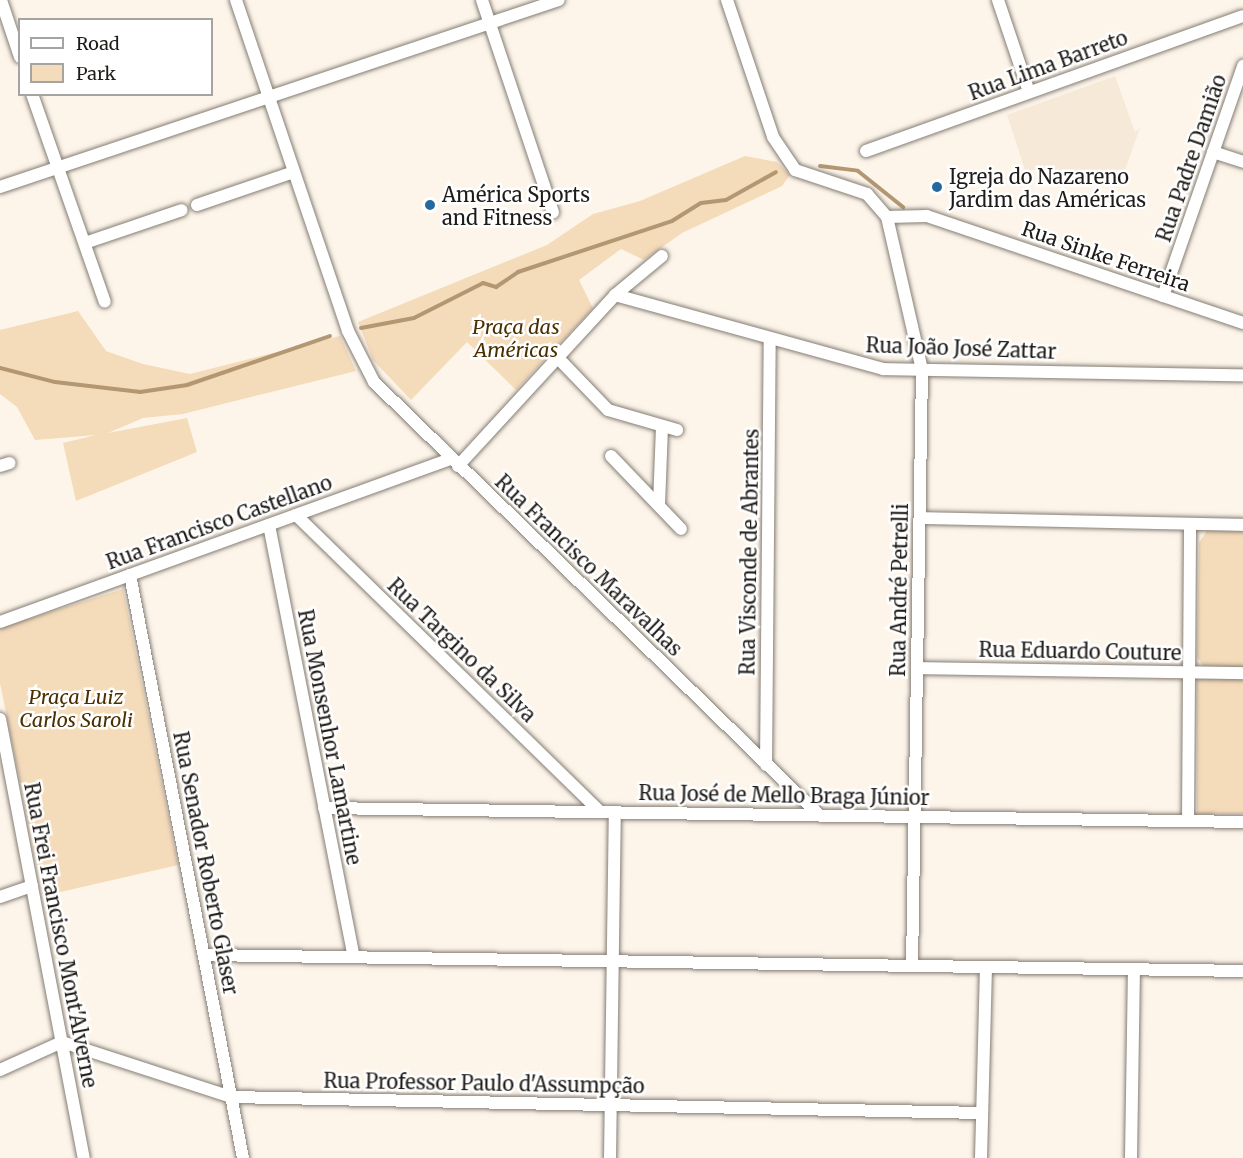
<!DOCTYPE html>
<html>
<head>
<meta charset="utf-8">
<style>
	body { margin:0 }
	#map { position:relative; width:1243px; height:1158px; overflow:hidden; background:#fdf5ea; font-family:Merriweather,serif }
	div>[style] { position:absolute }
	.built>* { inset:0; background:#f6e9d8 }
	.green>* { inset:0; background:#f4dbba }
	.stream>* { height:4px; margin:-2px; padding:0 2px; transform-origin:2px; border-radius:2px; background:#b29772 }
	.roads { filter:drop-shadow(0 0 2px #847d74) drop-shadow(0 0 2px #847d74) }
	.minor>* { height:12px; margin:-6px; padding:0 6px; transform-origin:6px; border-radius:6px; background:#fff }
	.dots>* { width:16px; height:16px; translate:-50% -50%; box-sizing:border-box; border:3px solid #fff; border-radius:50% }
	span { translate:-50% -50%; white-space:nowrap; text-align:center; line-height:1.15; -webkit-text-stroke:5px #fff; paint-order:stroke }
	.street-label { font-size:20px; color:#1e1b18 }
	.poi-label { font-size:20px; color:#1e1b18 }
	.left { translate:0 -50%; text-align:left }
	.park-label { font-size:20px; color:#4b2f00; font-style:italic }
	.legend { position:absolute; left:18px; top:18px; width:195px; height:78px; box-sizing:border-box; background:#fff; border:2px solid #a5a4a3; margin:0; padding:8px 10px; list-style:none; font-size:18px; color:#1e1b18 }
	.legend li { display:flex; align-items:center; gap:12px; height:30px }
	.legend b { width:30px; border:2px solid #a5a4a3 }
</style>
</head>
<body>
<div id="map">
	<div class="built">
		<div style="clip-path:polygon(1115px 76px,1135px 132px,1140px 128px,1125px 170px,1025px 170px,1007px 115px)"></div>
	</div>
	<div class="green">
		<div style="clip-path:polygon(745px 156px,777px 162px,790px 175px,782px 186px,682px 233px,644px 260px,621px 249px,579px 280px,593px 308px,516px 390px,467px 342px,411px 400px,373px 360px,358px 322px,547px 245px,593px 214px,640px 201px)"></div>
		<div style="clip-path:polygon(78px 311px,106px 351px,143px 364px,190px 374px,340px 336px,356px 371px,183px 414px,143px 418px,108px 433px,187px 418px,197px 452px,76px 501px,63px 443px,96px 435px,35px 440px,17px 407px,0 394px,0 330px)"></div>
		<div style="clip-path:polygon(1208px 529px,1243px 529px,1243px 668px,1204px 667px,1197px 657px,1199px 543px)"></div>
		<div style="clip-path:polygon(123px 589px,178px 865px,43px 896px,0 683px,0 628px)"></div>
		<div style="clip-path:polygon(1197px 679px,1243px 679px,1243px 814px,1197px 814px)"></div>
	</div>
	<div class="stream">
		<div style="left:820px;top:166px;width:38px;rotate:7deg"></div>
		<div style="left:858px;top:171px;width:58px;rotate:38.7deg"></div>
		<div style="left:361px;top:328px;width:54px;rotate:-10.7deg"></div>
		<div style="left:414px;top:318px;width:77px;rotate:-26.9deg"></div>
		<div style="left:483px;top:283px;width:14px;rotate:17deg"></div>
		<div style="left:496px;top:287px;width:27px;rotate:-34deg"></div>
		<div style="left:518px;top:272px;width:162px;rotate:-18.3deg"></div>
		<div style="left:672px;top:221px;width:34px;rotate:-32deg"></div>
		<div style="left:701px;top:203px;width:25px;rotate:-7deg"></div>
		<div style="left:726px;top:200px;width:57px;rotate:-29.2deg"></div>
		<div style="left:0;top:368px;width:57px;rotate:14.3deg"></div>
		<div style="left:55px;top:382px;width:86px;rotate:6.7deg"></div>
		<div style="left:140px;top:392px;width:48px;rotate:-8.5deg"></div>
		<div style="left:187px;top:385px;width:151px;rotate:-18.9deg"></div>
	</div>
	<div class="roads">
		<div class="minor">
			<div style="left:1px;top:0;width:60px;rotate:71.6deg"></div>
			<div style="left:236px;top:0;width:349px;rotate:71.3deg"></div>
			<div style="left:348px;top:331px;width:57px;rotate:63deg"></div>
			<div style="left:374px;top:382px;width:621px;rotate:44.22deg"></div>
			<div style="left:482px;top:0;width:224px;rotate:71.5deg"></div>
			<div style="left:727px;top:0;width:145px;rotate:71.4deg"></div>
			<div style="left:773px;top:137px;width:40px;rotate:56deg"></div>
			<div style="left:795px;top:170px;width:76px;rotate:18.4deg"></div>
			<div style="left:867px;top:194px;width:30px;rotate:49deg"></div>
			<div style="left:887px;top:217px;width:40px;rotate:-1.4deg"></div>
			<div style="left:927px;top:216px;width:334px;rotate:18.7deg"></div>
			<div style="left:998px;top:0;width:97px;rotate:71.4deg"></div>
			<div style="left:32px;top:94px;width:220px;rotate:70.7deg"></div>
			<div style="left:866px;top:151px;width:400px;rotate:-19.7deg"></div>
			<div style="left:1213px;top:152px;width:32px;rotate:18deg"></div>
			<div style="left:0;top:187px;width:589px;rotate:-18.5deg"></div>
			<div style="left:197px;top:205px;width:102px;rotate:-18.8deg"></div>
			<div style="left:887px;top:217px;width:157px;rotate:77.1deg"></div>
			<div style="left:922px;top:370px;width:596px;rotate:90.96deg"></div>
			<div style="left:85px;top:243px;width:102px;rotate:-18.8deg"></div>
			<div style="left:615px;top:295px;width:278px;rotate:15.4deg"></div>
			<div style="left:883px;top:369px;width:360px;rotate:1deg"></div>
			<div style="left:1163px;top:296px;width:244px;rotate:-70.8deg"></div>
			<div style="left:558px;top:358px;width:72px;rotate:46.1deg"></div>
			<div style="left:608px;top:410px;width:72px;rotate:16.2deg"></div>
			<div style="left:611px;top:456px;width:101px;rotate:46.2deg"></div>
			<div style="left:0;top:466px;width:10px;rotate:-17deg"></div>
			<div style="left:458px;top:466px;width:232px;rotate:-47.4deg"></div>
			<div style="left:615px;top:295px;width:61px;rotate:-39.7deg"></div>
			<div style="left:659px;top:505px;width:79px;rotate:-87.8deg"></div>
			<div style="left:296px;top:515px;width:425px;rotate:44.3deg"></div>
			<div style="left:920px;top:518px;width:323px;rotate:1.2deg"></div>
			<div style="left:269px;top:525px;width:440px;rotate:78.9deg"></div>
			<div style="left:130px;top:575px;width:594px;rotate:79.03deg"></div>
			<div style="left:0;top:622px;width:480px;rotate:-19.9deg"></div>
			<div style="left:917px;top:668px;width:326px;rotate:0.9deg"></div>
			<div style="left:0;top:719px;width:447px;rotate:79.2deg"></div>
			<div style="left:766px;top:765px;width:426px;rotate:-89.5deg"></div>
			<div style="left:324px;top:808px;width:919px;rotate:0.87deg"></div>
			<div style="left:1188px;top:821px;width:297px;rotate:-89.6deg"></div>
			<div style="left:0;top:897px;width:34px;rotate:-19deg"></div>
			<div style="left:204px;top:955px;width:1039px;rotate:0.88deg"></div>
			<div style="left:0;top:1070px;width:68px;rotate:-24.3deg"></div>
			<div style="left:62px;top:1042px;width:178px;rotate:18deg"></div>
			<div style="left:231px;top:1097px;width:751px;rotate:1.22deg"></div>
			<div style="left:610px;top:1158px;width:346px;rotate:-89.2deg"></div>
			<div style="left:981px;top:1158px;width:191px;rotate:-88.5deg"></div>
			<div style="left:1131px;top:1158px;width:188px;rotate:-89.1deg"></div>
		</div>
	</div>
	<div class="dots">
		<div style="left:937px;top:187px;background:#26699e"></div>
		<div style="left:430px;top:205px;background:#26699e"></div>
	</div>
	<div class="street-label">
		<span style="left:1048px;top:65px;rotate:-20deg">Rua Lima Barreto</span>
		<span style="left:1191px;top:158px;rotate:-71deg">Rua Padre Damião</span>
		<span style="left:1106px;top:256px;rotate:19deg">Rua Sinke Ferreira</span>
		<span style="left:961px;top:348px;rotate:2deg">Rua João José Zattar</span>
		<span style="left:219px;top:522px;rotate:-20deg">Rua Francisco Castellano</span>
		<span style="left:749px;top:552px;rotate:-89deg">Rua Visconde de Abrantes</span>
		<span style="left:589px;top:565px;rotate:44deg">Rua Francisco Maravalhas</span>
		<span style="left:899px;top:590px;rotate:-89deg">Rua André Petrelli</span>
		<span style="left:462px;top:650px;rotate:44deg">Rua Targino da Silva</span>
		<span style="left:1080px;top:651px;rotate:1deg">Rua Eduardo Couture</span>
		<span style="left:330px;top:737px;rotate:79deg">Rua Monsenhor Lamartine</span>
		<span style="left:784px;top:795px;rotate:1deg">Rua José de Mello Braga Júnior</span>
		<span style="left:206px;top:863px;rotate:79deg">Rua Senador Roberto Glaser</span>
		<span style="left:61px;top:935px;rotate:79deg">Rua Frei Francisco Mont'Alverne</span>
		<span style="left:484px;top:1083px;rotate:1deg">Rua Professor Paulo d'Assumpção</span>
	</div>
	<div class="poi-label">
		<span class="left" style="left:949px;top:188px">Igreja do Nazareno<br>Jardim das Américas</span>
		<span class="left" style="left:442px;top:206px">América Sports<br>and Fitness</span>
	</div>
	<div class="park-label">
		<span style="left:516px;top:338px">Praça das<br>Américas</span>
		<span style="left:76px;top:708px">Praça Luiz<br>Carlos Saroli</span>
	</div>
	<ul class="legend">
	<li><b style="height:8px;background:#fff"></b>Road</li>
	<li><b style="height:16px;background:#f4dbba"></b>Park</li>
	</ul>
</div>
</body>
</html>
